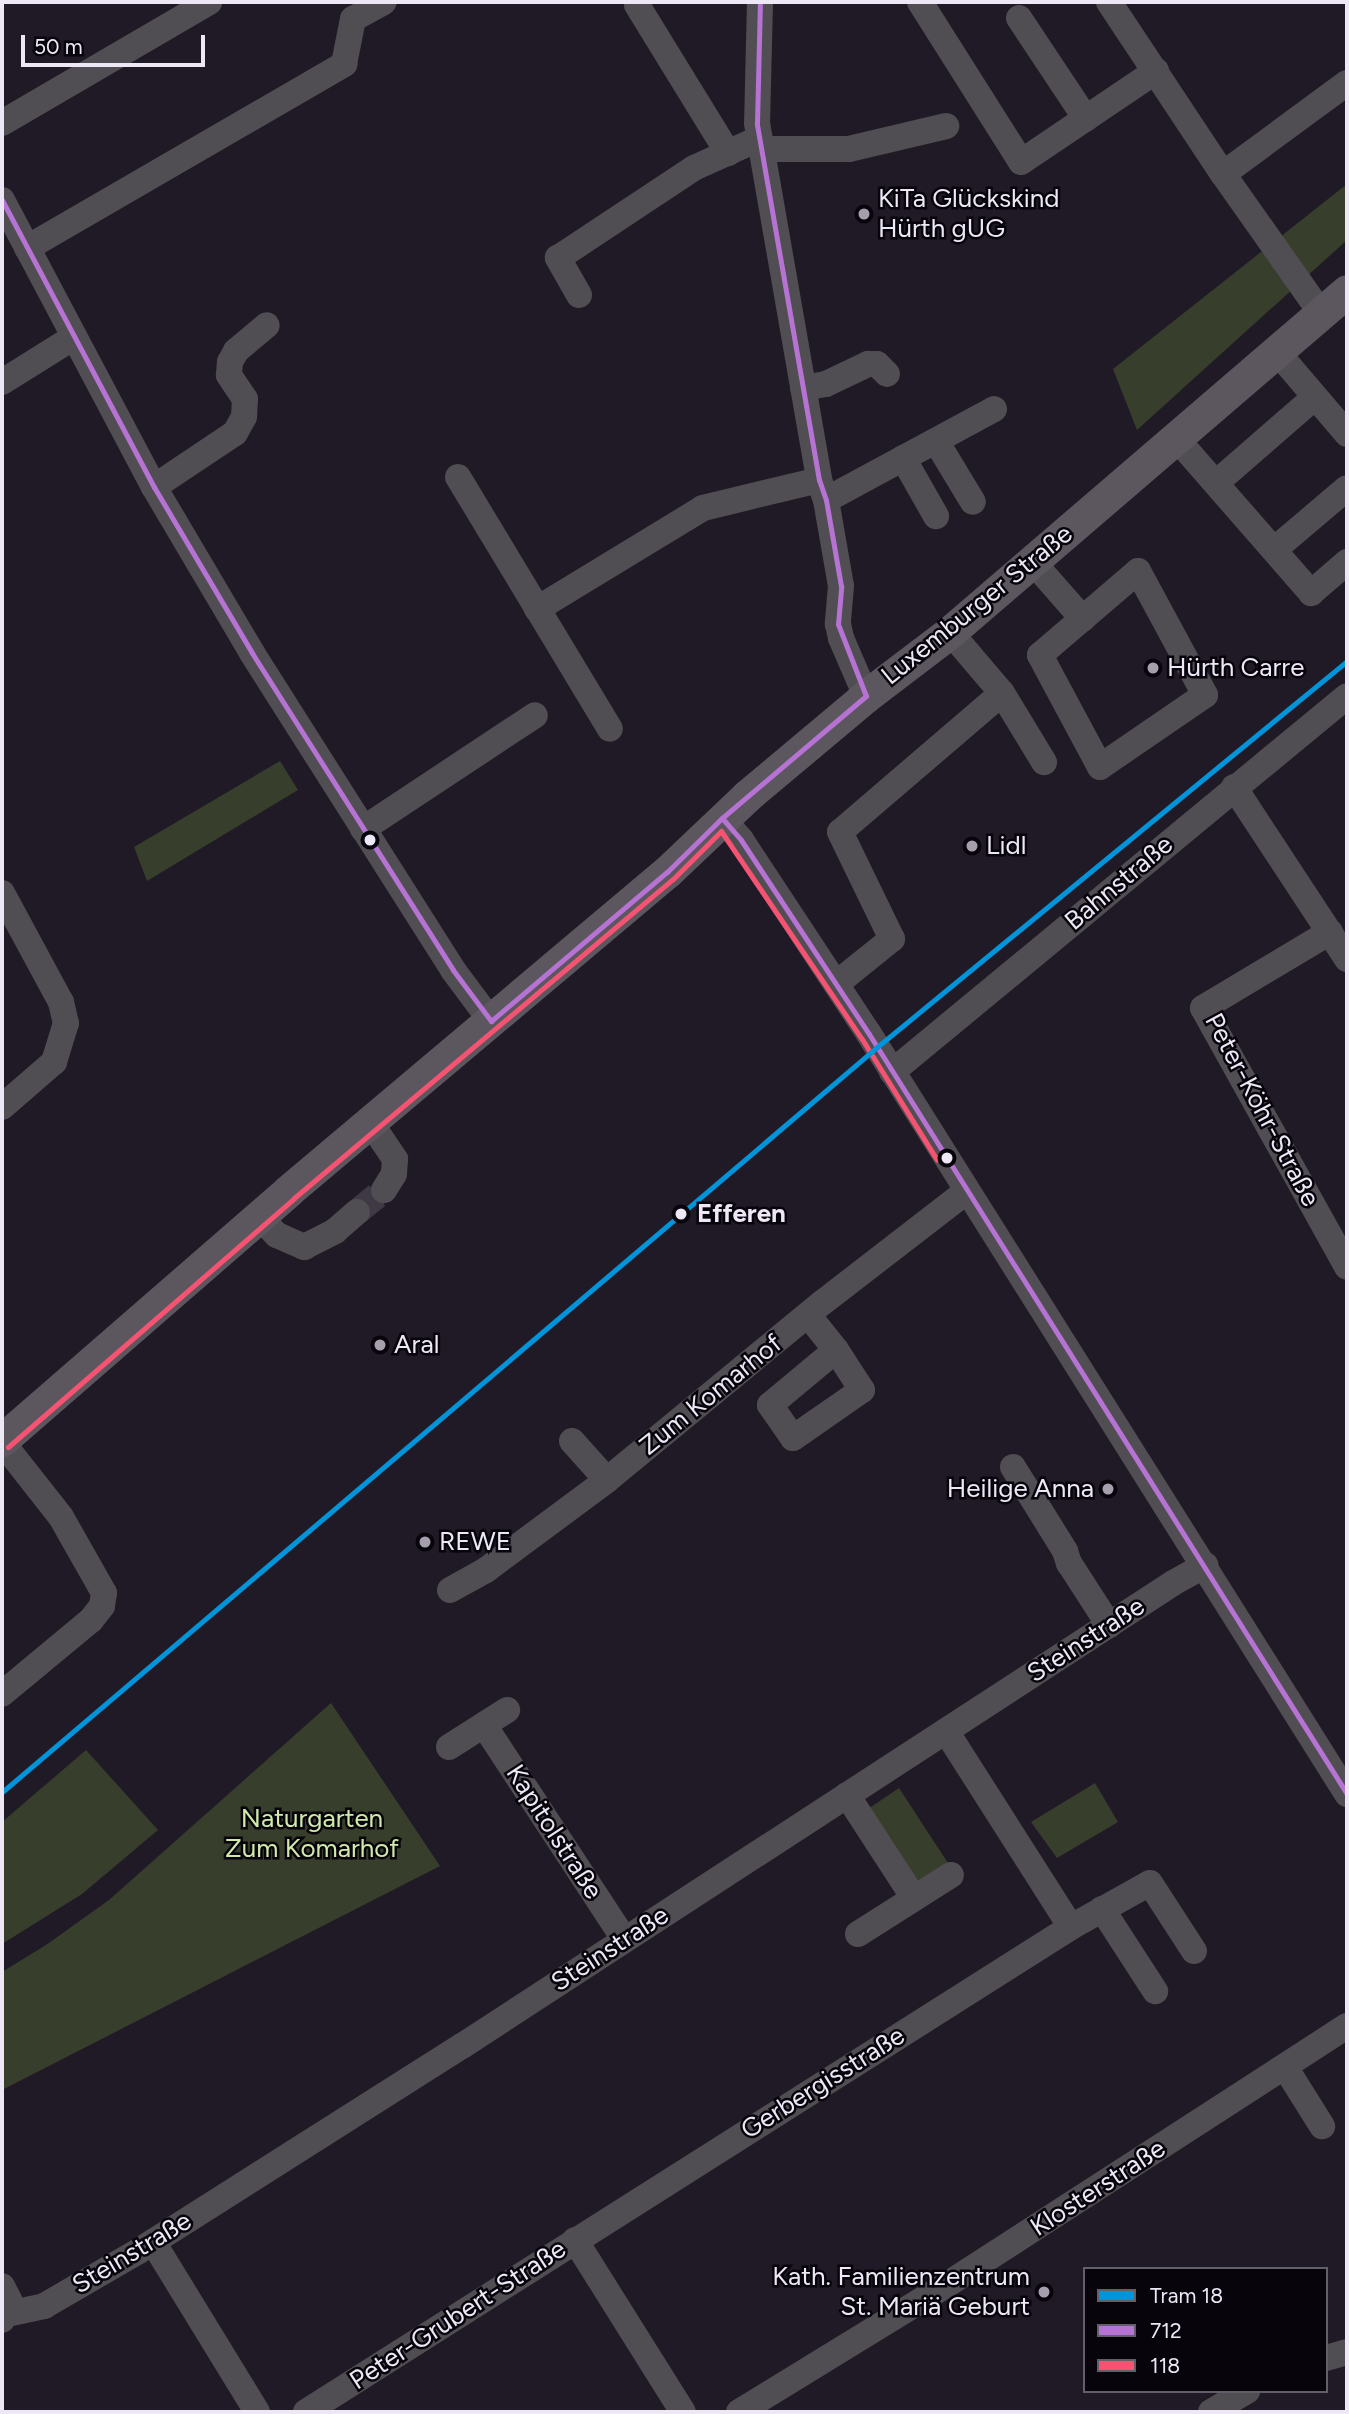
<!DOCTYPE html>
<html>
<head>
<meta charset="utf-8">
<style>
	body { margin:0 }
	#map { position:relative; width:1349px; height:2414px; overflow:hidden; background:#201a26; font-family:Figtree,sans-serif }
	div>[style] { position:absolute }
	.green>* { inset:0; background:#373e2c }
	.minor-tunnel>* { height:26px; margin-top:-13px; transform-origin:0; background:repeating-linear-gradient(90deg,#3f3945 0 26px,transparent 0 39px) }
	.minor>* { height:26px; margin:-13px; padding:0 13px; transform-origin:13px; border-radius:13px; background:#504e52 }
	.major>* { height:33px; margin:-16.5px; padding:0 16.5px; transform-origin:16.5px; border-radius:16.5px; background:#5c575f }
	.bus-1>* { height:5px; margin:-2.5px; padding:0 2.5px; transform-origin:2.5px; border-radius:2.5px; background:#b673d3 }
	.bus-2>* { height:5px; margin:-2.5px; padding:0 2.5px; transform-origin:2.5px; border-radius:2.5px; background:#f65372 }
	.tram-1>* { height:5px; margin:-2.5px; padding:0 2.5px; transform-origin:2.5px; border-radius:2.5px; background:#0095da }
	.dots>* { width:19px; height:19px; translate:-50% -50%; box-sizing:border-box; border:4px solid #07040c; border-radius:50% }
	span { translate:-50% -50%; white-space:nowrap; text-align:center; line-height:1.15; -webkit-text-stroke:5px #07040c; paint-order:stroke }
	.poi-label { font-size:26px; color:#ede7f6 }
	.left { translate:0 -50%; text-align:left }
	.right { translate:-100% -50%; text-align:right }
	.street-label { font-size:26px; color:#ede7f6 }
	.stop-label { font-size:26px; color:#ede7f6; font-weight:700 }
	.park-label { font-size:26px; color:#d1eaaa }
	.frame { position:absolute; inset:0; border:4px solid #ede7f6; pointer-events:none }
	.legend { position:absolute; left:1083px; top:2267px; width:245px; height:126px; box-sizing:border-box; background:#07040c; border:2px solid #635f6a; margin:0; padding:9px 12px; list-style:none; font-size:21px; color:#ede7f6 }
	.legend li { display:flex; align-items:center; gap:14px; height:35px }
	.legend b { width:35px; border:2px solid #635f6a }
	.scale { position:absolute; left:21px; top:35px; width:184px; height:32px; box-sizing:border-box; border:4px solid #ede7f6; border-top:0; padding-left:9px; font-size:21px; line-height:24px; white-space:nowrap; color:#ede7f6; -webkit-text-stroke:5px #07040c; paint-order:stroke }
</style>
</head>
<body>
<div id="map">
	<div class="green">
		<div style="clip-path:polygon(1347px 184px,1347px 240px,1137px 430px,1113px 369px)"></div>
		<div style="clip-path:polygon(280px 761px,298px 790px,147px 881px,134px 847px)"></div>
		<div style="clip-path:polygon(331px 1703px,440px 1866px,2px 2090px,2px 1972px,46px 1945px,109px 1900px)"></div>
		<div style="clip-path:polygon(86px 1750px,158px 1830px,82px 1894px,2px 1944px,2px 1822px)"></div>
		<div style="clip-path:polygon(1095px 1783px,1118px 1822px,1057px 1858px,1031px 1822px)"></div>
		<div style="clip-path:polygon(899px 1788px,948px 1863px,915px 1885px,865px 1811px)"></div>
	</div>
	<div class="minor-tunnel">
		<div style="left:357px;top:1212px;width:35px;rotate:-39deg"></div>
	</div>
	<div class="minor">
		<div style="left:760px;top:2px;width:121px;rotate:91.4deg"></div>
		<div style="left:757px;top:123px;width:362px;rotate:80.1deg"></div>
		<div style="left:819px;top:480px;width:21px;rotate:71deg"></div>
		<div style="left:826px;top:500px;width:87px;rotate:80.1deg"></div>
		<div style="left:841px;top:586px;width:38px;rotate:95deg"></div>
		<div style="left:838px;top:624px;width:14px;rotate:78deg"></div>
		<div style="left:841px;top:638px;width:63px;rotate:66.7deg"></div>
		<div style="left:920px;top:2px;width:189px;rotate:57.7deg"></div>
		<div style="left:1021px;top:162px;width:163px;rotate:-34deg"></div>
		<div style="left:1109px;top:2px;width:206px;rotate:56.5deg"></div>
		<div style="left:1223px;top:174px;width:170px;rotate:54.8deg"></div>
		<div style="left:637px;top:5px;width:174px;rotate:58.4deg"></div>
		<div style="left:1019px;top:18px;width:121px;rotate:56.4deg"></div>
		<div style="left:2px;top:123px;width:240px;rotate:-30.3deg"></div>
		<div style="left:761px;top:149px;width:88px"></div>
		<div style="left:849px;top:149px;width:100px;rotate:-13.3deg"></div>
		<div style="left:1223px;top:174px;width:154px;rotate:-36.3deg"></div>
		<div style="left:2px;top:200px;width:325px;rotate:62.1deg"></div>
		<div style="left:154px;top:487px;width:193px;rotate:59.4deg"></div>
		<div style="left:252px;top:653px;width:375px;rotate:57.6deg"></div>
		<div style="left:453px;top:970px;width:64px;rotate:53.3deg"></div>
		<div style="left:27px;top:248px;width:367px;rotate:-30.1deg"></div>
		<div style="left:344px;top:64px;width:46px;rotate:-78.7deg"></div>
		<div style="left:353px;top:19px;width:35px;rotate:-29deg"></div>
		<div style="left:579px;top:295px;width:43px;rotate:-119.6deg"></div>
		<div style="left:558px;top:258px;width:163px;rotate:-33.5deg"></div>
		<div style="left:694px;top:168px;width:72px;rotate:-24.4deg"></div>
		<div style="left:1277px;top:352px;width:108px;rotate:49.5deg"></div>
		<div style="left:2px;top:382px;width:85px;rotate:-32deg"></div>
		<div style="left:803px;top:388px;width:23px;rotate:-10deg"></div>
		<div style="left:826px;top:384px;width:47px;rotate:-25.5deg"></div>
		<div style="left:868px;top:364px;width:9px"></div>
		<div style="left:877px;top:364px;width:14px;rotate:45deg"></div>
		<div style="left:1176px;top:438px;width:206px;rotate:48.9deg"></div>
		<div style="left:1311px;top:593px;width:48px;rotate:-40.7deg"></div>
		<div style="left:936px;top:441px;width:71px;rotate:58.8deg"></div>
		<div style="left:903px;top:458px;width:67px;rotate:60.4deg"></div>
		<div style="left:458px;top:477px;width:294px;rotate:58.9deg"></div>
		<div style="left:1216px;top:483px;width:131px;rotate:-41deg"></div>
		<div style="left:154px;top:487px;width:97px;rotate:-33.7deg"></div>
		<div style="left:235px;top:433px;width:18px;rotate:-61deg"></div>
		<div style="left:244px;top:417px;width:18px;rotate:-87deg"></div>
		<div style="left:245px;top:399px;width:29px;rotate:-124deg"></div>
		<div style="left:229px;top:375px;width:13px;rotate:-86deg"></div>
		<div style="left:230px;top:362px;width:13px;rotate:-61deg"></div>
		<div style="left:236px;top:351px;width:40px;rotate:-40deg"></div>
		<div style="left:826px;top:500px;width:191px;rotate:-28.4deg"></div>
		<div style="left:1275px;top:549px;width:94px;rotate:-40.3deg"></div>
		<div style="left:1032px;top:561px;width:77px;rotate:48.7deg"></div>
		<div style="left:1138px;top:571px;width:141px;rotate:61.6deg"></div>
		<div style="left:1205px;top:695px;width:127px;rotate:145.6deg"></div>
		<div style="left:1100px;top:767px;width:127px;rotate:-118.2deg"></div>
		<div style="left:1040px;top:655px;width:129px;rotate:-40.6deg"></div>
		<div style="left:537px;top:609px;width:194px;rotate:-31.3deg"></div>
		<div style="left:703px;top:508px;width:119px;rotate:-13.6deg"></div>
		<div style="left:950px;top:632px;width:80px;rotate:49.6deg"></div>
		<div style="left:1002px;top:693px;width:81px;rotate:58.7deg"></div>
		<div style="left:1234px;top:787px;width:206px;rotate:56.7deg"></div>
		<div style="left:722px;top:818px;width:29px;rotate:49deg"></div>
		<div style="left:741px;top:840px;width:232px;rotate:56.6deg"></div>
		<div style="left:869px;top:1034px;width:898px;rotate:57.83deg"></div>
		<div style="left:363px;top:829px;width:206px;rotate:-33.5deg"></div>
		<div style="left:2px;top:893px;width:124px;rotate:61.6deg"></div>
		<div style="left:61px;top:1002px;width:22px;rotate:77deg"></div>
		<div style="left:66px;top:1023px;width:41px;rotate:107.1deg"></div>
		<div style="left:54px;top:1062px;width:69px;rotate:139.1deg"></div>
		<div style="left:1330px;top:932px;width:148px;rotate:149.1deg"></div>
		<div style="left:1203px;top:1008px;width:296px;rotate:60.9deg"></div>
		<div style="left:836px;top:984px;width:72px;rotate:-38.8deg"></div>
		<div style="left:892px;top:939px;width:119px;rotate:-115.9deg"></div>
		<div style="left:840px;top:832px;width:213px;rotate:-40.6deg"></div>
		<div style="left:892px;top:1072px;width:590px;rotate:-39.57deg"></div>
		<div style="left:370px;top:1122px;width:45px;rotate:56deg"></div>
		<div style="left:395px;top:1159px;width:15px;rotate:94deg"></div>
		<div style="left:394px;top:1174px;width:19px;rotate:122deg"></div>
		<div style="left:259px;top:1216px;width:26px;rotate:47deg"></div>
		<div style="left:277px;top:1235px;width:30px;rotate:24deg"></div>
		<div style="left:304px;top:1247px;width:35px;rotate:-27deg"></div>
		<div style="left:335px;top:1231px;width:29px;rotate:-41deg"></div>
		<div style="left:808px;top:1315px;width:45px;rotate:51.3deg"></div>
		<div style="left:836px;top:1350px;width:86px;rotate:140.2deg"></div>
		<div style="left:770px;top:1405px;width:40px;rotate:55.1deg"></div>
		<div style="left:793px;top:1438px;width:84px;rotate:-34.8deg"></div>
		<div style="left:862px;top:1390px;width:48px;rotate:-123deg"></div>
		<div style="left:572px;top:1441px;width:52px;rotate:48.1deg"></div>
		<div style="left:2px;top:1442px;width:95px;rotate:51.8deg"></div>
		<div style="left:61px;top:1517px;width:87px;rotate:60.5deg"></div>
		<div style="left:104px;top:1593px;width:13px;rotate:99deg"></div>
		<div style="left:102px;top:1606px;width:18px;rotate:128deg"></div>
		<div style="left:91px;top:1620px;width:116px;rotate:140.3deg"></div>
		<div style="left:1013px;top:1467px;width:99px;rotate:58.2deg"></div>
		<div style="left:1065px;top:1551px;width:13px;rotate:72deg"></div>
		<div style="left:1069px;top:1563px;width:74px;rotate:57.2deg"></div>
		<div style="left:450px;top:1590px;width:41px;rotate:-29.1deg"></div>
		<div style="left:486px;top:1570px;width:151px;rotate:-36.6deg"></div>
		<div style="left:607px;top:1480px;width:278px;rotate:-39.5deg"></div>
		<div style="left:822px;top:1303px;width:183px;rotate:-37.7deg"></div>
		<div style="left:484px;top:1725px;width:256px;rotate:56.8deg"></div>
		<div style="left:946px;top:1731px;width:232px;rotate:57.5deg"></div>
		<div style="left:449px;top:1747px;width:69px;rotate:-32.5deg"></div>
		<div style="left:847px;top:1795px;width:123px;rotate:57deg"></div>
		<div style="left:1102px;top:1909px;width:98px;rotate:57.1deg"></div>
		<div style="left:858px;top:1934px;width:110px;rotate:-32.4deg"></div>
		<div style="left:1285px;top:2067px;width:70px;rotate:57.9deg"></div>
		<div style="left:575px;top:2240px;width:203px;rotate:57.9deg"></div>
		<div style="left:153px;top:2242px;width:199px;rotate:58.5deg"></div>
		<div style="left:2px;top:2286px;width:16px;rotate:63deg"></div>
		<div style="left:9px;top:2300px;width:21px;rotate:109deg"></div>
		<div style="left:7px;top:2314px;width:38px;rotate:-12deg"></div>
		<div style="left:44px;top:2306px;width:108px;rotate:-30.1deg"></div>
		<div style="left:137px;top:2252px;width:385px;rotate:-32.4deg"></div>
		<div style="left:462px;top:2046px;width:848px;rotate:-33.07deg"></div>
		<div style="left:1173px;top:1583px;width:37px;rotate:-29deg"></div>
		<div style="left:1326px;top:2358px;width:22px;rotate:-16deg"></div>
		<div style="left:306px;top:2412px;width:906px;rotate:-32.37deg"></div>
		<div style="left:1071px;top:1927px;width:90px;rotate:-29.1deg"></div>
		<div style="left:1150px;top:1883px;width:81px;rotate:57.1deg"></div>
		<div style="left:739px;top:2412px;width:245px;rotate:-31.5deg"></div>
		<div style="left:948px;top:2284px;width:475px;rotate:-32.9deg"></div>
		<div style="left:1211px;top:2412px;width:42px;rotate:-30.3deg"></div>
	</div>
	<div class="major">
		<div style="left:2px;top:1440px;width:379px;rotate:-41deg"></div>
		<div style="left:288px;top:1191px;width:495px;rotate:-40.1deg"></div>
		<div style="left:667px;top:872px;width:110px;rotate:-43.5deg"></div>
		<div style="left:747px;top:796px;width:155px;rotate:-40deg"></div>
		<div style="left:866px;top:696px;width:106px;rotate:-37.3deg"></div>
		<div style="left:950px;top:632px;width:523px;rotate:-40.66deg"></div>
	</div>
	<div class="bus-1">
		<div style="left:2px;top:200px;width:325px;rotate:62.1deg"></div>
		<div style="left:154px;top:487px;width:193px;rotate:59.4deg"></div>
		<div style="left:252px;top:653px;width:375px;rotate:57.6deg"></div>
		<div style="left:453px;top:970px;width:64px;rotate:53.3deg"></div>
		<div style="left:491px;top:1021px;width:231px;rotate:-40.3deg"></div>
		<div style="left:667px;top:872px;width:77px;rotate:-44.5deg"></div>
		<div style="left:722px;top:818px;width:189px;rotate:-40.3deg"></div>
		<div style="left:866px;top:696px;width:77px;rotate:-111.3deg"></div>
		<div style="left:838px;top:624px;width:38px;rotate:-85deg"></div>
		<div style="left:841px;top:586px;width:87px;rotate:-99.9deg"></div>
		<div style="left:826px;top:500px;width:21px;rotate:-109deg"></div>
		<div style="left:819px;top:480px;width:362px;rotate:-99.9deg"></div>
		<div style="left:757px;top:123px;width:121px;rotate:-88.6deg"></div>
		<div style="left:722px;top:818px;width:29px;rotate:49deg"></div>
		<div style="left:741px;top:840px;width:232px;rotate:56.6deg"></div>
		<div style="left:869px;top:1034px;width:898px;rotate:57.83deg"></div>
	</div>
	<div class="bus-2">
		<div style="left:8px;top:1447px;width:379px;rotate:-41deg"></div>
		<div style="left:294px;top:1198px;width:495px;rotate:-40.1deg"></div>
		<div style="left:673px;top:879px;width:68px;rotate:-45deg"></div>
		<div style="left:721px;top:831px;width:251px;rotate:55.9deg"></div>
		<div style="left:862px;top:1039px;width:142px;rotate:58.2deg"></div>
	</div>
	<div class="tram-1">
		<div style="left:2px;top:1792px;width:1149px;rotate:-40.41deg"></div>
		<div style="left:877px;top:1047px;width:608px;rotate:-39.4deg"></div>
	</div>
	<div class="dots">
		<div style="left:864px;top:214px;background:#a59fad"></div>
		<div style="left:1153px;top:668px;background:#a59fad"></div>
		<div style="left:370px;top:840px;background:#ede7f6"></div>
		<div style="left:972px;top:846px;background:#a59fad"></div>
		<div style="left:947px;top:1158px;background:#ede7f6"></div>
		<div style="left:681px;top:1214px;background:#ede7f6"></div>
		<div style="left:380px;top:1345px;background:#a59fad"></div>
		<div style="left:1108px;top:1489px;background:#a59fad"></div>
		<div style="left:425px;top:1542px;background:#a59fad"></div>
		<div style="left:1044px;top:2292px;background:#a59fad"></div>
	</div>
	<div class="poi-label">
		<span class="left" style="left:878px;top:214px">KiTa Glückskind<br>Hürth gUG</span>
		<span class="left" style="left:1167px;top:668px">Hürth Carre</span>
		<span class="left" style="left:986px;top:846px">Lidl</span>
		<span class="left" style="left:394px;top:1345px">Aral</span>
		<span class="right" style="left:1094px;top:1489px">Heilige Anna</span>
		<span class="left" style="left:439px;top:1542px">REWE</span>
		<span class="right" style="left:1030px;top:2292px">Kath. Familienzentrum<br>St. Mariä Geburt</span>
	</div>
	<div class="street-label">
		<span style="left:977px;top:605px;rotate:-39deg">Luxemburger Straße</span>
		<span style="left:1119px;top:883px;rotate:-40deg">Bahnstraße</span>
		<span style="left:1262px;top:1110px;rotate:62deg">Peter-Köhr-Straße</span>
		<span style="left:711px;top:1395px;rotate:-39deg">Zum Komarhof</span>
		<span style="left:1086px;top:1640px;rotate:-33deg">Steinstraße</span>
		<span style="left:554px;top:1832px;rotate:57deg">Kapitolstraße</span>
		<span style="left:610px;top:1949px;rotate:-33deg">Steinstraße</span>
		<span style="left:823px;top:2083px;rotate:-32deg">Gerbergisstraße</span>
		<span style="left:1098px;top:2188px;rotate:-33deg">Klosterstraße</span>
		<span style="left:132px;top:2253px;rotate:-31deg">Steinstraße</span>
		<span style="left:458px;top:2315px;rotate:-33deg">Peter-Grubert-Straße</span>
	</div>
	<div class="stop-label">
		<span class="left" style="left:697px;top:1214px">Efferen</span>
	</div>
	<div class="park-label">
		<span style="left:312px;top:1834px">Naturgarten<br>Zum Komarhof</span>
	</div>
	<div class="frame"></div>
	<ul class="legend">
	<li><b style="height:9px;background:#0095da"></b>Tram 18</li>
	<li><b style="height:9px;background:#b673d3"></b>712</li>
	<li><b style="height:9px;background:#f65372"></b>118</li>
	</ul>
	<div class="scale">50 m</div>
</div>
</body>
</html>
